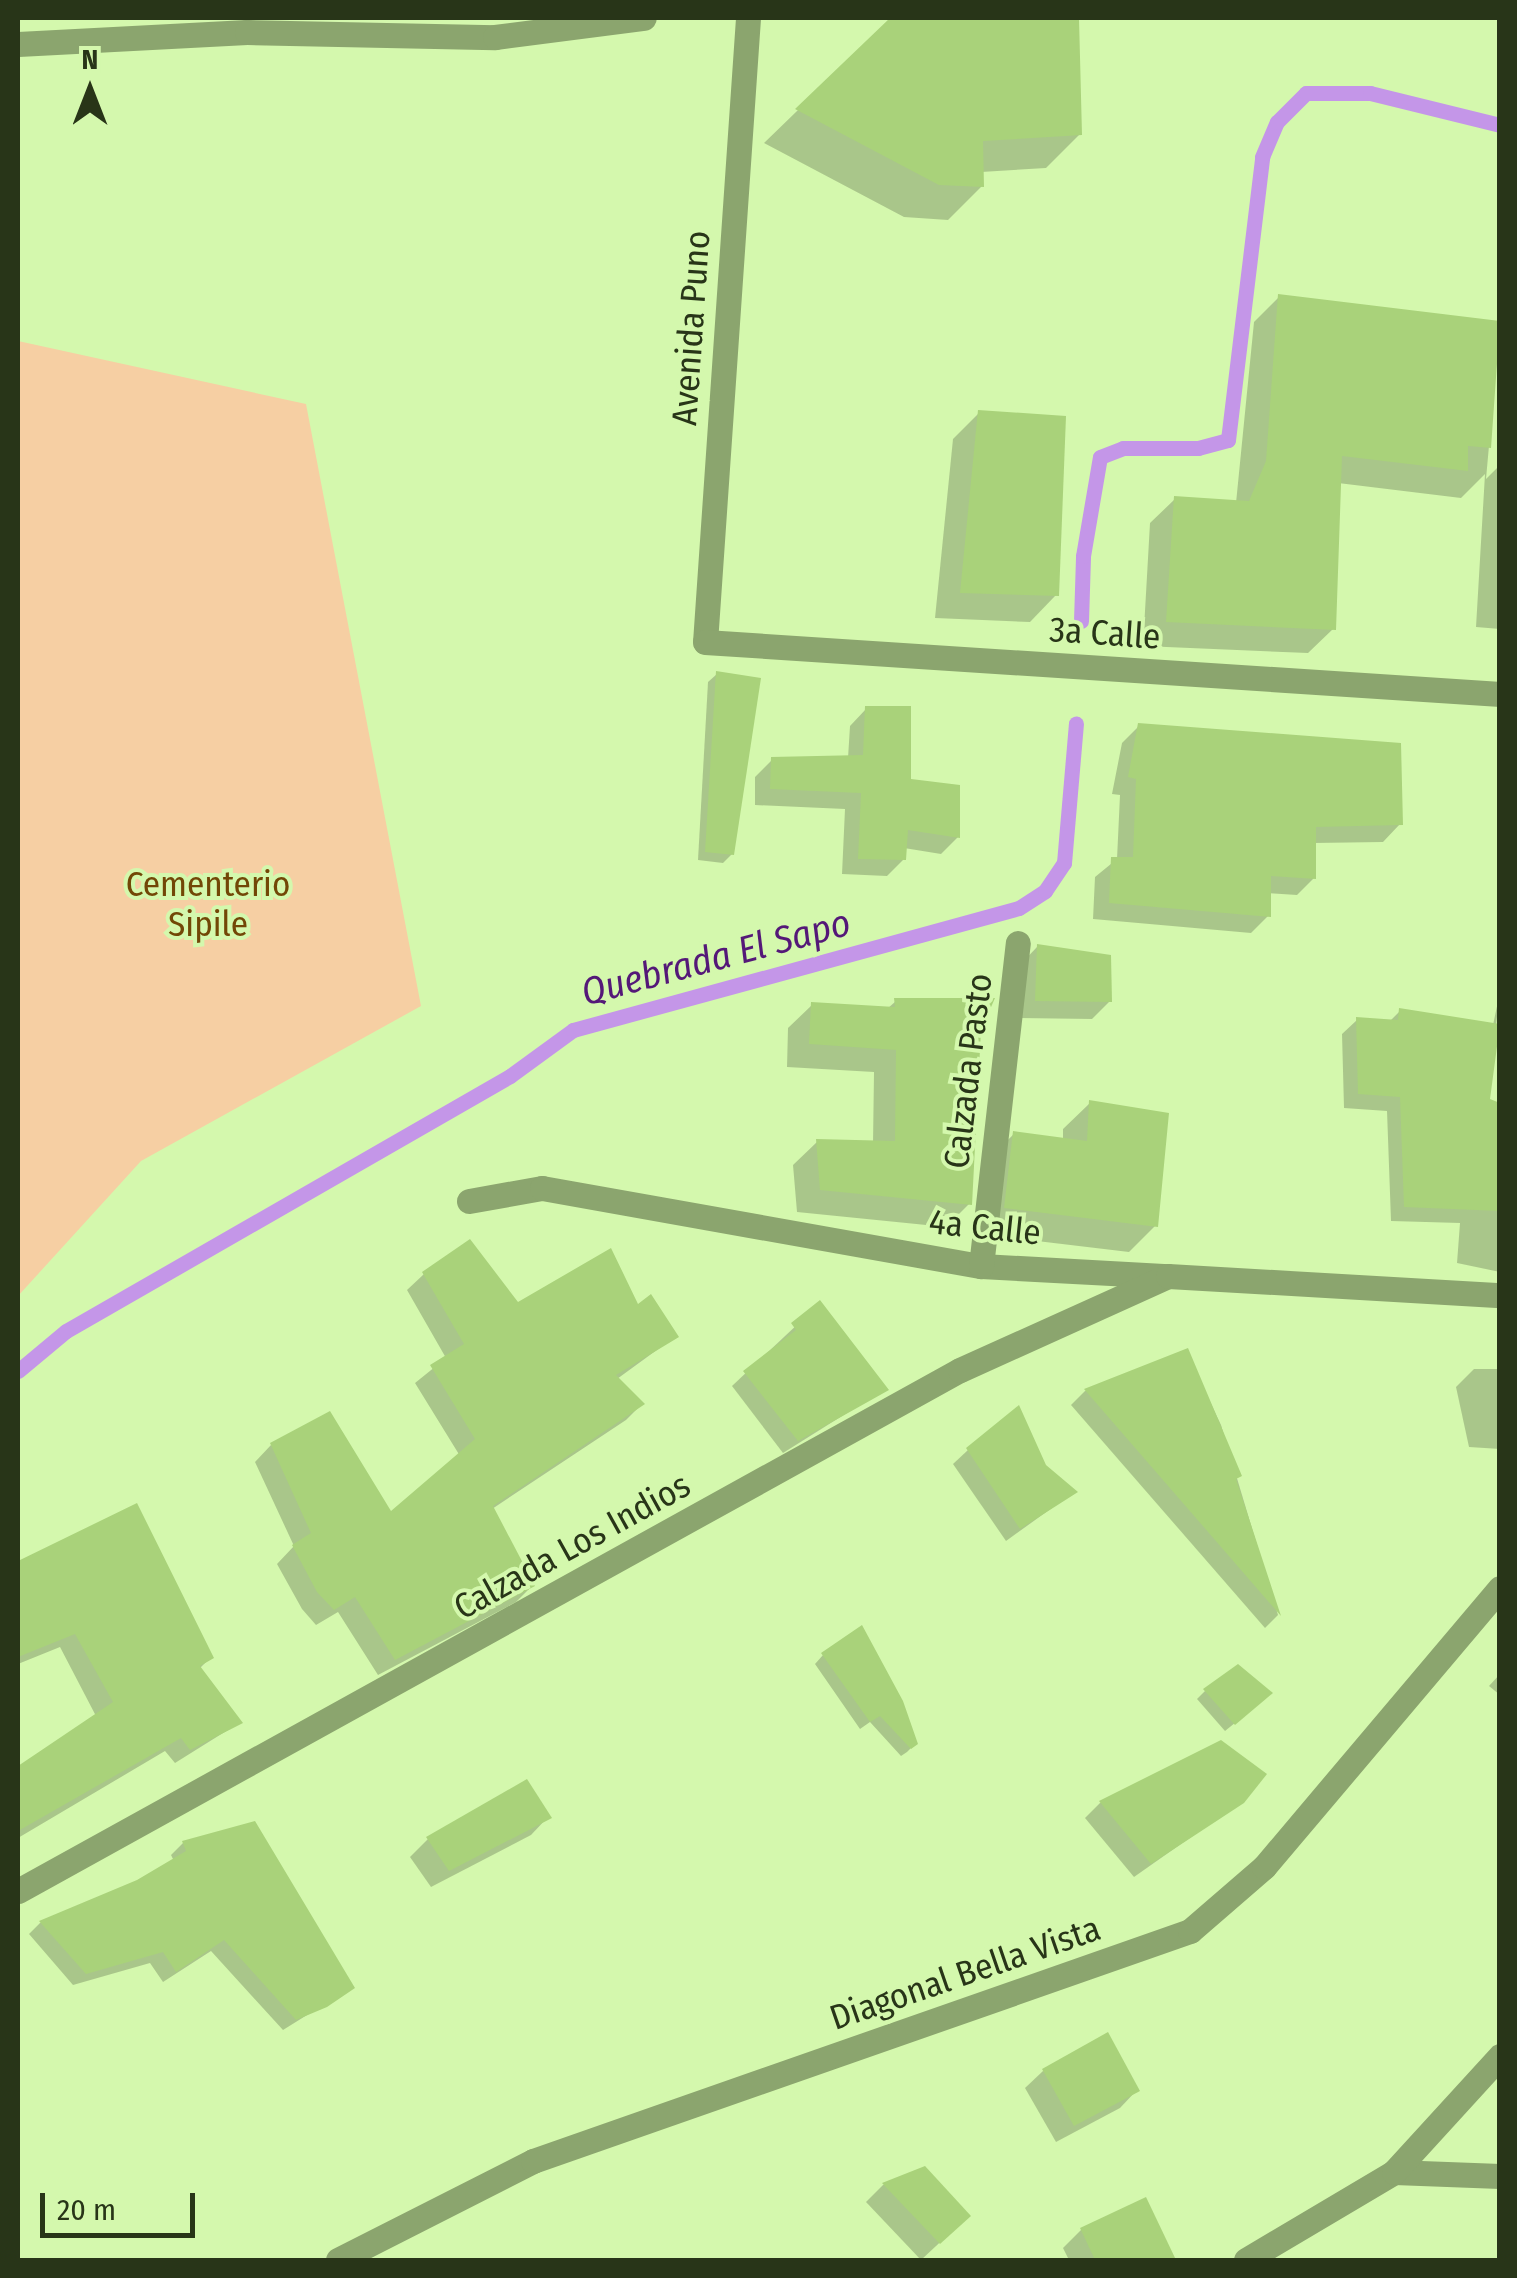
<!DOCTYPE html>
<html>
<head>
<meta charset="utf-8">
<style>
	body { margin:0 }
	#map { position:relative; width:1517px; height:2278px; overflow:hidden; background:#d4f8ad; font-family:"Fira Sans Condensed",sans-serif }
	div>[style] { position:absolute }
	.green>* { inset:0; background:#f6cfa3 }
	.shadow>* { inset:0; background:#0003 }
	.stream>* { height:15px; margin:-7.5px; padding:0 7.5px; transform-origin:7.5px; border-radius:7.5px; background:#c496e8 }
	.building>* { inset:0; background:#a9d27a }
	.minor>* { height:25px; margin:-12.5px; padding:0 12.5px; transform-origin:12.5px; border-radius:12.5px; background:#8ba56e }
	.tertiary>* { height:25px; margin:-12.5px; padding:0 12.5px; transform-origin:12.5px; border-radius:12.5px; background:#8ba56e }
	span { translate:-50% -50%; white-space:nowrap; text-align:center; line-height:1.15; -webkit-text-stroke:8px #d4f8ad; paint-order:stroke }
	.street-label { font-size:35px; color:#283518 }
	.park-label { font-size:35px; color:#724706 }
	.water-label { font-size:38px; color:#541878; font-style:italic }
	.frame { position:absolute; inset:0; border:20px solid #283518; pointer-events:none }
	.north { position:absolute; left:40px; top:40px; width:100px; height:100px; -webkit-text-stroke:8px #d4f8ad; paint-order:stroke; rotate:0deg; font-size:28px; font-weight:700; line-height:40px; text-align:center; color:#283518 }
	.north::after { content:''; display:block; margin:auto; width:35px; height:45px; background:#283518; clip-path:polygon(50% 0,100% 100%,50% 72%,0 100%) }
	.scale { position:absolute; left:40px; top:2193px; width:155px; height:45px; box-sizing:border-box; border:5px solid #283518; border-top:0; padding-left:12px; font-size:30px; line-height:35px; white-space:nowrap; color:#283518; -webkit-text-stroke:8px #d4f8ad; paint-order:stroke }
</style>
</head>
<body>
<div id="map">
	<div class="green">
		<div style="clip-path:polygon(18px 341px,306px 404px,421px 1006px,141px 1161px,18px 1296px)"></div>
	</div>
	<div class="shadow">
		<div style="clip-path:polygon(893px 18px,1077px 18px,1080px 134px,1046px 168px,981px 172px,982px 186px,948px 220px,904px 217px,764px 143px)"></div>
		<div style="clip-path:polygon(1279px 297px,1500px 324px,1486px 479px,1500px 465px,1500px 629px,1476px 627px,1485px 474px,1461px 498px,1338px 483px,1333px 629px,1308px 653px,1143px 646px,1150px 523px,1175px 499px,1236px 503px,1254px 322px)"></div>
		<div style="clip-path:polygon(979px 413px,1056px 595px,1030px 622px,935px 618px,953px 439px)"></div>
		<div style="clip-path:polygon(717px 674px,732px 854px,723px 863px,698px 860px,708px 682px)"></div>
		<div style="clip-path:polygon(866px 709px,909px 781px,958px 837px,941px 854px,904px 848px,904px 859px,887px 876px,842px 874px,845px 809px,755px 805px,755px 777px,772px 760px,848px 758px,850px 726px)"></div>
		<div style="clip-path:polygon(1139px 726px,1400px 824px,1383px 842px,1314px 843px,1314px 878px,1297px 895px,1268px 893px,1268px 916px,1251px 933px,1093px 919px,1095px 877px,1117px 859px,1120px 795px,1112px 794px,1122px 743px)"></div>
		<div style="clip-path:polygon(1037px 947px,1110px 1001px,1092px 1019px,1018px 1018px,1020px 965px)"></div>
		<div style="clip-path:polygon(1500px 992px,1486px 1108px,1500px 1109px,1500px 1272px,1457px 1263px,1460px 1223px,1391px 1221px,1387px 1111px,1344px 1108px,1342px 1034px,1357px 1020px,1389px 1022px,1400px 1011px,1493px 1025px)"></div>
		<div style="clip-path:polygon(896px 1001px,979px 1030px,969px 1204px,946px 1227px,797px 1212px,793px 1165px,817px 1142px,873px 1143px,874px 1072px,787px 1067px,788px 1028px,812px 1005px,887px 1009px)"></div>
		<div style="clip-path:polygon(1090px 1103px,1155px 1226px,1129px 1252px,979px 1234px,987px 1160px,1014px 1134px,1063px 1140px,1063px 1129px)"></div>
		<div style="clip-path:polygon(424px 1274px,518px 1305px,637px 1307px,676px 1336px,617px 1379px,642px 1404px,626px 1420px,492px 1509px,532px 1586px,516px 1602px,378px 1675px,338px 1612px,316px 1625px,302px 1609px,277px 1564px,294px 1546px,255px 1462px,271px 1445px,390px 1515px,460px 1456px,415px 1383px,446px 1358px,407px 1290px)"></div>
		<div style="clip-path:polygon(819px 1304px,885px 1389px,783px 1453px,732px 1386px)"></div>
		<div style="clip-path:polygon(1186px 1351px,1221px 1425px,1278px 1615px,1265px 1628px,1071px 1405px,1085px 1391px)"></div>
		<div style="clip-path:polygon(1474px 1369px,1500px 1369px,1500px 1449px,1469px 1447px,1456px 1387px)"></div>
		<div style="clip-path:polygon(968px 1450px,1074px 1492px,1006px 1541px,953px 1464px)"></div>
		<div style="clip-path:polygon(136px 1506px,211px 1657px,199px 1669px,239px 1723px,175px 1763px,165px 1751px,18px 1838px,18px 1769px,97px 1718px,60px 1647px,18px 1664px,18px 1564px)"></div>
		<div style="clip-path:polygon(823px 1655px,915px 1744px,907px 1752px,901px 1756px,870px 1722px,860px 1729px,815px 1664px)"></div>
		<div style="clip-path:polygon(1500px 1674px,1500px 1695px,1489px 1686px)"></div>
		<div style="clip-path:polygon(1205px 1691px,1262px 1701px,1225px 1731px,1197px 1699px)"></div>
		<div style="clip-path:polygon(1221px 1743px,1242px 1801px,1134px 1877px,1085px 1818px,1100px 1803px)"></div>
		<div style="clip-path:polygon(548px 1817px,531px 1835px,431px 1887px,410px 1857px,428px 1839px)"></div>
		<div style="clip-path:polygon(183px 1843px,352px 1987px,283px 2030px,211px 1951px,163px 1982px,150px 1963px,73px 1985px,29px 1934px,40px 1923px,138px 1883px,174px 1861px,171px 1855px)"></div>
		<div style="clip-path:polygon(1043px 2071px,1137px 2090px,1120px 2108px,1056px 2142px,1025px 2088px)"></div>
		<div style="clip-path:polygon(925px 2169px,950px 2233px,921px 2260px,866px 2202px,883px 2185px)"></div>
		<div style="clip-path:polygon(1145px 2200px,1173px 2260px,1069px 2260px,1063px 2248px,1081px 2230px)"></div>
	</div>
	<div class="stream">
		<div style="left:1081px;top:621px;width:65px;rotate:-88.2deg"></div>
		<div style="left:1083px;top:556px;width:100px;rotate:-80.3deg"></div>
		<div style="left:1100px;top:457px;width:25px;rotate:-21deg"></div>
		<div style="left:1123px;top:448px;width:75px"></div>
		<div style="left:1198px;top:448px;width:31px;rotate:-15deg"></div>
		<div style="left:1228px;top:440px;width:285px;rotate:-83.1deg"></div>
		<div style="left:1262px;top:157px;width:38px;rotate:-67deg"></div>
		<div style="left:1277px;top:122px;width:41px;rotate:-45deg"></div>
		<div style="left:1306px;top:93px;width:64px"></div>
		<div style="left:1370px;top:93px;width:134px;rotate:13.8deg"></div>
		<div style="left:18px;top:1371px;width:62px;rotate:-39.8deg"></div>
		<div style="left:66px;top:1331px;width:512px;rotate:-29.87deg"></div>
		<div style="left:510px;top:1076px;width:78px;rotate:-36.1deg"></div>
		<div style="left:573px;top:1030px;width:462px;rotate:-15.3deg"></div>
		<div style="left:1019px;top:908px;width:31px;rotate:-33deg"></div>
		<div style="left:1045px;top:891px;width:34px;rotate:-56deg"></div>
		<div style="left:1064px;top:863px;width:140px;rotate:-85.1deg"></div>
	</div>
	<div class="building">
		<div style="clip-path:polygon(890px 18px,1079px 18px,1082px 135px,983px 141px,984px 187px,939px 185px,795px 109px)"></div>
		<div style="clip-path:polygon(1278px 294px,1500px 321px,1491px 448px,1468px 446px,1468px 471px,1342px 456px,1336px 630px,1166px 622px,1174px 496px,1249px 501px,1266px 461px)"></div>
		<div style="clip-path:polygon(978px 410px,1066px 416px,1059px 596px,960px 593px)"></div>
		<div style="clip-path:polygon(716px 671px,761px 678px,734px 855px,705px 852px)"></div>
		<div style="clip-path:polygon(865px 706px,911px 706px,911px 779px,960px 785px,960px 838px,908px 830px,906px 860px,858px 859px,861px 793px,770px 789px,771px 757px,863px 755px)"></div>
		<div style="clip-path:polygon(1138px 723px,1401px 743px,1403px 825px,1316px 827px,1316px 879px,1271px 876px,1271px 917px,1109px 903px,1111px 857px,1133px 857px,1136px 779px,1128px 777px)"></div>
		<div style="clip-path:polygon(1037px 944px,1111px 955px,1112px 1002px,1035px 1001px)"></div>
		<div style="clip-path:polygon(894px 998px,995px 998px,981px 1030px,972px 1205px,820px 1190px,816px 1139px,895px 1141px,896px 1050px,809px 1044px,811px 1002px,895px 1007px)"></div>
		<div style="clip-path:polygon(1399px 1008px,1500px 1024px,1490px 1099px,1500px 1103px,1500px 1211px,1404px 1207px,1400px 1097px,1358px 1094px,1356px 1017px,1398px 1020px)"></div>
		<div style="clip-path:polygon(1089px 1100px,1169px 1113px,1158px 1227px,1004px 1208px,1013px 1131px,1087px 1141px)"></div>
		<div style="clip-path:polygon(470px 1239px,518px 1302px,611px 1248px,638px 1304px,651px 1294px,679px 1337px,616px 1375px,645px 1404px,493px 1506px,535px 1586px,395px 1660px,355px 1597px,334px 1610px,317px 1592px,292px 1545px,311px 1533px,270px 1443px,330px 1411px,391px 1511px,475px 1439px,430px 1365px,464px 1344px,422px 1272px)"></div>
		<div style="clip-path:polygon(820px 1300px,889px 1390px,798px 1441px,743px 1371px,796px 1330px,791px 1323px)"></div>
		<div style="clip-path:polygon(1188px 1348px,1242px 1476px,1236px 1479px,1281px 1616px,1084px 1389px)"></div>
		<div style="clip-path:polygon(1019px 1405px,1046px 1465px,1078px 1492px,1020px 1529px,966px 1448px)"></div>
		<div style="clip-path:polygon(137px 1503px,214px 1658px,200px 1666px,243px 1723px,190px 1750px,181px 1738px,18px 1831px,18px 1766px,113px 1702px,75px 1634px,18px 1657px,18px 1561px)"></div>
		<div style="clip-path:polygon(862px 1625px,903px 1701px,918px 1744px,911px 1749px,880px 1716px,870px 1722px,821px 1653px)"></div>
		<div style="clip-path:polygon(1238px 1664px,1273px 1693px,1235px 1725px,1203px 1689px)"></div>
		<div style="clip-path:polygon(1221px 1740px,1267px 1774px,1244px 1803px,1151px 1864px,1099px 1801px)"></div>
		<div style="clip-path:polygon(527px 1779px,552px 1818px,449px 1871px,426px 1837px)"></div>
		<div style="clip-path:polygon(255px 1821px,355px 1988px,327px 2007px,296px 2020px,224px 1940px,176px 1972px,163px 1952px,86px 1974px,39px 1921px,137px 1880px,186px 1851px,182px 1841px)"></div>
		<div style="clip-path:polygon(1108px 2032px,1140px 2091px,1074px 2126px,1042px 2069px)"></div>
		<div style="clip-path:polygon(925px 2166px,971px 2216px,940px 2244px,882px 2183px)"></div>
		<div style="clip-path:polygon(1146px 2197px,1176px 2260px,1095px 2260px,1080px 2228px)"></div>
	</div>
	<div class="minor">
		<div style="left:748px;top:18px;width:625px;rotate:93.94deg"></div>
		<div style="left:705px;top:642px;width:797px;rotate:3.74deg"></div>
		<div style="left:18px;top:44px;width:229px;rotate:-3deg"></div>
		<div style="left:247px;top:32px;width:248px;rotate:1.2deg"></div>
		<div style="left:495px;top:37px;width:150px;rotate:-7.3deg"></div>
		<div style="left:469px;top:1201px;width:74px;rotate:-10.1deg"></div>
		<div style="left:542px;top:1188px;width:446px;rotate:10.1deg"></div>
		<div style="left:981px;top:1266px;width:187px;rotate:3.1deg"></div>
		<div style="left:981px;top:1266px;width:325px;rotate:-83.5deg"></div>
		<div style="left:1394px;top:2172px;width:106px;rotate:2.2deg"></div>
		<div style="left:338px;top:2260px;width:219px;rotate:-26.9deg"></div>
		<div style="left:533px;top:2161px;width:696px;rotate:-19.29deg"></div>
		<div style="left:1190px;top:1931px;width:98px;rotate:-40.9deg"></div>
		<div style="left:1264px;top:1867px;width:365px;rotate:-49.8deg"></div>
		<div style="left:1246px;top:2260px;width:172px;rotate:-30.7deg"></div>
		<div style="left:1394px;top:2172px;width:157px;rotate:-47.6deg"></div>
	</div>
	<div class="tertiary">
		<div style="left:18px;top:1891px;width:1076px;rotate:-28.95deg"></div>
		<div style="left:960px;top:1370px;width:228px;rotate:-24.3deg"></div>
		<div style="left:1168px;top:1276px;width:333px;rotate:3.3deg"></div>
	</div>
	<div class="street-label">
		<span style="left:691px;top:328px;rotate:-86deg">Avenida Puno</span>
		<span style="left:1105px;top:633px;rotate:4deg">3a Calle</span>
		<span style="left:968px;top:1071px;rotate:-83deg">Calzada Pasto</span>
		<span style="left:985px;top:1227px;rotate:6deg">4a Calle</span>
		<span style="left:572px;top:1546px;rotate:-29deg">Calzada Los Indios</span>
		<span style="left:965px;top:1973px;rotate:-19deg">Diagonal Bella Vista</span>
	</div>
	<div class="park-label">
		<span style="left:208px;top:904px">Cementerio<br>Sipile</span>
	</div>
	<div class="water-label">
		<span style="left:716px;top:958px;rotate:-15deg">Quebrada El Sapo</span>
	</div>
	<div class="frame"></div>
	<div class="north">N</div>
	<div class="scale">20 m</div>
</div>
</body>
</html>
